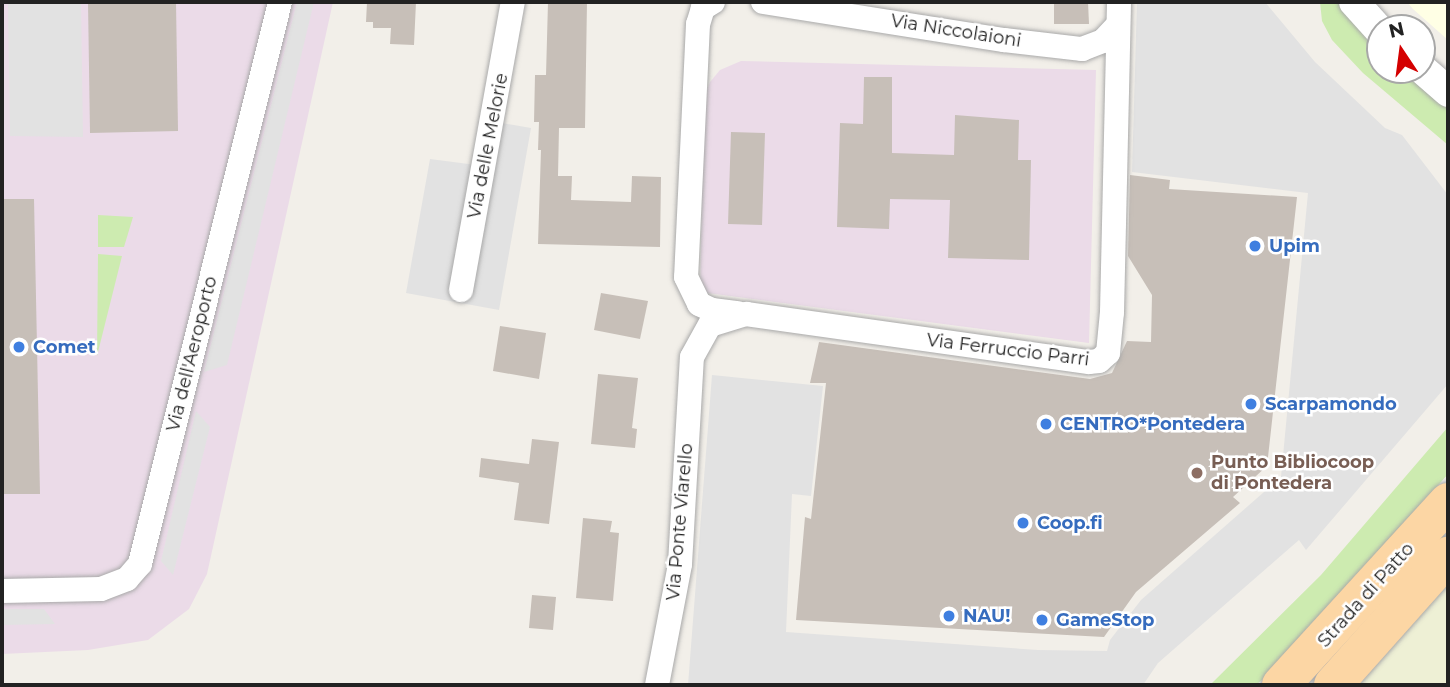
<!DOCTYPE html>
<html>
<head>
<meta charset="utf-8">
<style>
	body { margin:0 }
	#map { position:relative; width:1450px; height:687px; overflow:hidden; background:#f2efe9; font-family:Montserrat,sans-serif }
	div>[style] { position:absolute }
	.industrial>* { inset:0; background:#ebdbe8 }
	.education>* { inset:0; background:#ffffe5 }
	.farmland>* { inset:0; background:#eef0d5 }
	.grass>* { inset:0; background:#cdebb0 }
	.parking>* { inset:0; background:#e2e2e2 }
	.building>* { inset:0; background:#c7bfb8 }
	.roads { filter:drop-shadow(0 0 2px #a9a9a9) drop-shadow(0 0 2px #a9a9a9) }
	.minor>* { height:24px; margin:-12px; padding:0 12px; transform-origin:12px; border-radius:12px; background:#fff }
	.tertiary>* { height:30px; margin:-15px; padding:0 15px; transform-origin:15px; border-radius:15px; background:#fff }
	.primary>* { height:38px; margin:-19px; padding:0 19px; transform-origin:19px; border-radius:19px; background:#fcd6a4 }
	.dots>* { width:19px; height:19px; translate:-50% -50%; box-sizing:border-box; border:4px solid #fff; border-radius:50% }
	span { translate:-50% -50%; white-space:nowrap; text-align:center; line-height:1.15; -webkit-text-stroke:5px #fff; paint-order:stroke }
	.street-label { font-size:18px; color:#222 }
	.shop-label { font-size:18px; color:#366cbe; font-weight:700 }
	.left { translate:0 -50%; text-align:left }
	.education-label { font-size:18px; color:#785e54; font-weight:700 }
	.frame { position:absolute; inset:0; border:4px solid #222; pointer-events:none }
	.north { position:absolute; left:1366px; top:14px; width:70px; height:70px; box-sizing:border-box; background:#fff; border:2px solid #a7a7a7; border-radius:50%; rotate:347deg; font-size:19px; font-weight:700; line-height:28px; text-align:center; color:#222 }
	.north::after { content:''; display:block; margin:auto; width:24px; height:32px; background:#d40000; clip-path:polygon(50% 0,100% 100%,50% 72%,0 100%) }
</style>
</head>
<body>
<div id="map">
	<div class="industrial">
		<div style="clip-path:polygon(2px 2px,333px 2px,207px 574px,189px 609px,148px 640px,88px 650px,2px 654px)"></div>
		<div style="clip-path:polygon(741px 61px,1096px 70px,1089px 343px,700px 292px,704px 97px,710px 82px,720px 70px)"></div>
	</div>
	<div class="education">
		<div style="clip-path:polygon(1407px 2px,1448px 2px,1448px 40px,1413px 9px)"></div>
	</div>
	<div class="farmland">
		<div style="clip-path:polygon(1448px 583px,1448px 685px,1359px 685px)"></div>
	</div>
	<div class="grass">
		<div style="clip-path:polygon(1320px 2px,1341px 2px,1380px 48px,1380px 70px,1407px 70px,1448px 105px,1448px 145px,1363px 73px,1332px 40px,1322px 21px)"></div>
		<div style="clip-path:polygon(98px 215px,133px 217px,124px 247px,98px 247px)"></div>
		<div style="clip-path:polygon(98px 254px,122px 256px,97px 356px)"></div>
		<div style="clip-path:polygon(1448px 427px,1448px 474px,1285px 660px,1256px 685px,1210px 685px,1321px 575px)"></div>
	</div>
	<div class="parking">
		<div style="clip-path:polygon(8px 2px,81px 2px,83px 137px,10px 136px)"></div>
		<div style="clip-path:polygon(297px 2px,314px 2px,227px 365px,204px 372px)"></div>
		<div style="clip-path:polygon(1137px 2px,1265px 2px,1315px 62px,1385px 128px,1402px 135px,1448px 195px,1448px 384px,1306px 550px,1299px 540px,1158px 663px,1143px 685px,688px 685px,712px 375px,823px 386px,811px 496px,792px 494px,786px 632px,1038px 650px,1107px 651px,1110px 640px,1141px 600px,1281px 477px,1308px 193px,1132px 172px)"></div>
		<div style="clip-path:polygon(502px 123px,531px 128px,499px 310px,406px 293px,430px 159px,484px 166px)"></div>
		<div style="clip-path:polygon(196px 411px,210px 427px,173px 575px,161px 561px)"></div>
		<div style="clip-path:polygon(2px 609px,44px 609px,55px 624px,2px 625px)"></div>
	</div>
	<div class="building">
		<div style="clip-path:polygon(88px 2px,176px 2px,178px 131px,90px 133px)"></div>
		<div style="clip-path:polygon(367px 2px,416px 2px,414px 45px,390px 44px,391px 28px,373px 28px,373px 22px,366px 22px)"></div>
		<div style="clip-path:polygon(548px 2px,587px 2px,585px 128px,559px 128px,558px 176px,572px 176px,571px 200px,631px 202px,632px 176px,661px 177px,660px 247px,538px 244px,541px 150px,538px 150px,539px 122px,534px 122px,535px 75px,546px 75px)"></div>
		<div style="clip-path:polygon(1054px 2px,1088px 2px,1089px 24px,1054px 24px)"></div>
		<div style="clip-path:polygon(864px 77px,892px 77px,892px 153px,954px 155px,955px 115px,1019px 120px,1018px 160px,1031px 160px,1029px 260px,948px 258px,950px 200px,890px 199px,889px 229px,837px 227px,840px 123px,863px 124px)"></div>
		<div style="clip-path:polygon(731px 132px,765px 133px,762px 225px,728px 224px)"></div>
		<div style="clip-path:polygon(1130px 175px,1170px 180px,1169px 189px,1297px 197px,1267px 466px,1233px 497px,1240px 503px,1136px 592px,1104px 637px,796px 620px,805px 517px,811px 519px,826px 383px,810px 383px,819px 342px,1090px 379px,1112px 373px,1127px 341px,1151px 342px,1152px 295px,1128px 256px)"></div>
		<div style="clip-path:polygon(2px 199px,34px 199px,40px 494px,2px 494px)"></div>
		<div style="clip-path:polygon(601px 293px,648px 301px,640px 339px,594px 330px)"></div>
		<div style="clip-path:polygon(500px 326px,546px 333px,539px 379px,493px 371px)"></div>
		<div style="clip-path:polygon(598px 374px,638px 378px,632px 428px,637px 429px,635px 448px,591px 444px)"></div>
		<div style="clip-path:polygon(532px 439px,559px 442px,549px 524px,514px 520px,519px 483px,479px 477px,481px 458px,529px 464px)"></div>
		<div style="clip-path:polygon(583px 518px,612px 521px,610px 532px,619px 533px,613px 601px,576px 598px)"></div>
		<div style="clip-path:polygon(532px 595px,556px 597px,553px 630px,529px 628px)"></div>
	</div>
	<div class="roads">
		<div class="minor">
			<div style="left:713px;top:2px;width:12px;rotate:149deg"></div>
			<div style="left:703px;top:8px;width:17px;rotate:107deg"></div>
			<div style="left:698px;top:24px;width:253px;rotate:92.7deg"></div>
			<div style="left:686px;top:277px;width:30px;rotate:64deg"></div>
			<div style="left:699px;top:304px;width:14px;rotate:25deg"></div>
			<div style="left:712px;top:310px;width:26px;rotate:7deg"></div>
			<div style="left:763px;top:2px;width:244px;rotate:9deg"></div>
			<div style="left:1004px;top:40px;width:79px;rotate:6.6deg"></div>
			<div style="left:1082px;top:49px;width:22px;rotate:-21deg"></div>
			<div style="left:1103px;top:41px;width:22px;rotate:-47deg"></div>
			<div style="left:461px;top:290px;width:293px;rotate:-79.8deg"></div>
			<div style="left:2px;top:591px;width:99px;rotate:-1.2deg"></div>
			<div style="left:101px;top:589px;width:28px;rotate:-21deg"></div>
			<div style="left:127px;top:579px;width:20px;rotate:-49deg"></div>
			<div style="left:140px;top:564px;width:579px;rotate:-76.01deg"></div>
			<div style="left:657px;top:685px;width:123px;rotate:-79.2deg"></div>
			<div style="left:680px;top:564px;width:207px;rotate:-86.7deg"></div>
			<div style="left:692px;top:357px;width:37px;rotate:-61deg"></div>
			<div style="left:710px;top:325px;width:38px;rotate:-17deg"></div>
			<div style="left:746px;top:314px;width:346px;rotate:8deg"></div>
			<div style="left:1089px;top:362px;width:10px;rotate:-6deg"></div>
			<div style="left:1099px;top:361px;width:12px;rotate:-42deg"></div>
			<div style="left:1108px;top:353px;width:41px;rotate:-84.4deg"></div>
			<div style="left:1112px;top:312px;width:310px;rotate:-88.7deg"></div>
		</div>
		<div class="tertiary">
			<div style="left:1354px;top:2px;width:39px;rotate:48deg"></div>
			<div style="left:1422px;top:69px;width:35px;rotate:41deg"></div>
		</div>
		<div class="primary">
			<div style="left:1281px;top:685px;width:248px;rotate:-47.6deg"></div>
			<div style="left:1333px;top:685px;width:173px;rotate:-48.3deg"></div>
		</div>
	</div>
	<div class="dots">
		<div style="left:1255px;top:246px;background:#3f7fe0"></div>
		<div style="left:19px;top:347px;background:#3f7fe0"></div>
		<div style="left:1251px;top:404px;background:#3f7fe0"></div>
		<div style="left:1046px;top:424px;background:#3f7fe0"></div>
		<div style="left:1197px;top:473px;background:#8d6e63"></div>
		<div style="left:1023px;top:523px;background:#3f7fe0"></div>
		<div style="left:949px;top:616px;background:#3f7fe0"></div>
		<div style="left:1042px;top:620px;background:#3f7fe0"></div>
	</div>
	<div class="street-label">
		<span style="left:956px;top:31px;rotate:9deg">Via Niccolaioni</span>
		<span style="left:488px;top:146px;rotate:-79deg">Via delle Melorie</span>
		<span style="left:1008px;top:350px;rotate:7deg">Via Ferruccio Parri</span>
		<span style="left:192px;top:354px;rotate:-76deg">Via dell'Aeroporto</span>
		<span style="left:680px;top:522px;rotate:-85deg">Via Ponte Viarello</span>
		<span style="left:1366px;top:595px;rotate:-48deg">Strada di Patto</span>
	</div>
	<div class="shop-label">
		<span class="left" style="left:1269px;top:246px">Upim</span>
		<span class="left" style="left:33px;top:347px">Comet</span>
		<span class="left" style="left:1265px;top:404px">Scarpamondo</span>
		<span class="left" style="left:1060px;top:424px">CENTRO*Pontedera</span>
		<span class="left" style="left:1037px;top:523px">Coop.fi</span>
		<span class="left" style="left:963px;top:616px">NAU!</span>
		<span class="left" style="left:1056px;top:620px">GameStop</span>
	</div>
	<div class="education-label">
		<span class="left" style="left:1211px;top:473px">Punto Bibliocoop<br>di Pontedera</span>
	</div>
	<div class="frame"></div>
	<div class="north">N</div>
</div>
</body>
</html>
